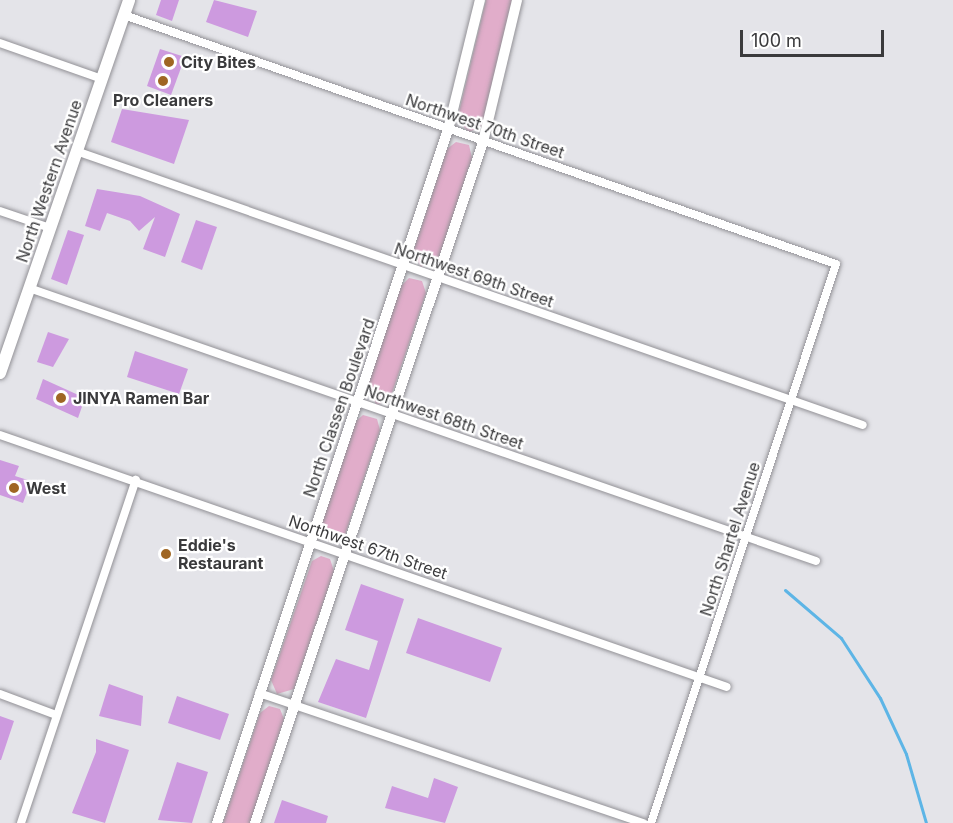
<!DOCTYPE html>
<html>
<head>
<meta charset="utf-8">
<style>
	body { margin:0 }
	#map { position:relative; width:953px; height:823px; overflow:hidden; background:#e4e4e9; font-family:Inter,sans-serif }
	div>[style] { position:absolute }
	.green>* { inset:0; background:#e1adca }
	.stream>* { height:3px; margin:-1.5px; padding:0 1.5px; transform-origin:1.5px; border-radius:1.5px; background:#5db5e6 }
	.building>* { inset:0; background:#cd9adf }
	.roads { filter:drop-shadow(0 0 2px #929196) drop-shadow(0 0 2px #929196) }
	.minor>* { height:8px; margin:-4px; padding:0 4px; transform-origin:4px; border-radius:4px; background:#fff }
	.tertiary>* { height:10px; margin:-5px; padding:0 5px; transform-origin:5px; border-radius:5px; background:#fff }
	.secondary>* { height:12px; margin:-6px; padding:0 6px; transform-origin:6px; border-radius:6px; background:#fff }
	.dots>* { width:16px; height:16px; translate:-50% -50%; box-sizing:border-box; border:3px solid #fff; border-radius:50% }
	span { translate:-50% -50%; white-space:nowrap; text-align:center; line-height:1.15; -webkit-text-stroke:4.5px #fff; paint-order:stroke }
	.poi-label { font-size:16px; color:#3a3a3c; font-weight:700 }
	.left { translate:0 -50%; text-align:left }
	.street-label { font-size:16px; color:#3a3a3c }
	.scale { position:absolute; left:740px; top:30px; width:144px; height:27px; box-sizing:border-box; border:3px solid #3a3a3c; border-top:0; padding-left:8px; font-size:18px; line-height:21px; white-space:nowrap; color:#3a3a3c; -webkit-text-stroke:4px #fff; paint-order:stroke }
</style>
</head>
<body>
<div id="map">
	<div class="green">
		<div style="clip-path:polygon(486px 0,512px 0,482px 126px,469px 132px,457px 120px)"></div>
		<div style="clip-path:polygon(456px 142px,469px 145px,472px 158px,438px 260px,421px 267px,413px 252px,447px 149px)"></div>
		<div style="clip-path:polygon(409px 278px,422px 281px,426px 293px,390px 399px,377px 405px,366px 389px,401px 286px)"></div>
		<div style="clip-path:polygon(363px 415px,377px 419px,380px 430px,345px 535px,329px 541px,320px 528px,355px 422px)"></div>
		<div style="clip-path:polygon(321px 556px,330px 559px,334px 571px,294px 689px,277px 694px,271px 680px,312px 561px)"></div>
		<div style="clip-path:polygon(269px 706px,280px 709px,284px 719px,250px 823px,223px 823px,260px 713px)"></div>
	</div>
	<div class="stream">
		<div style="left:785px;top:590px;width:74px;rotate:40.6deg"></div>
		<div style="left:841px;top:638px;width:72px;rotate:57deg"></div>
		<div style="left:880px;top:698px;width:62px;rotate:65.1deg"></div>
		<div style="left:906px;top:754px;width:72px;rotate:73.8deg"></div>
	</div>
	<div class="building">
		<div style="clip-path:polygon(161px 0,179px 0,172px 21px,156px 15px)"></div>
		<div style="clip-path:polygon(214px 0,257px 11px,248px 37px,206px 22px)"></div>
		<div style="clip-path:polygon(160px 49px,185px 57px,171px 95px,147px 86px)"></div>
		<div style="clip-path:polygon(122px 109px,189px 120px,174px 164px,111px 142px)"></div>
		<div style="clip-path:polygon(97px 189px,140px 196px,180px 214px,165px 257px,143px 249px,155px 217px,139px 231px,130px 221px,107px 213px,100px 231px,85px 226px)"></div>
		<div style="clip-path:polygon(196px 220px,217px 227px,202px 270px,181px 262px)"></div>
		<div style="clip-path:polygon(68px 230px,84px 235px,67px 285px,51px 279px)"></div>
		<div style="clip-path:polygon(48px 332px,69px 339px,53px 367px,37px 362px)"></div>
		<div style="clip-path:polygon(135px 351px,188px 369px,179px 394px,127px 377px)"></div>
		<div style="clip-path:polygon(43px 379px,85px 398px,78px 418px,36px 399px)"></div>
		<div style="clip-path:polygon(0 460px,19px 466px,15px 476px,31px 481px,23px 503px,0 495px)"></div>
		<div style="clip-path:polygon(361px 584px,404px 599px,366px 718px,318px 702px,336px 659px,369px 670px,378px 641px,345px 630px)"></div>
		<div style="clip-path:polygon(418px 618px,502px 648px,490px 682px,406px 653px)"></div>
		<div style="clip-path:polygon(109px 684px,143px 696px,141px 726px,99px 716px)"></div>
		<div style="clip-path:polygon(177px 696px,229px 714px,220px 740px,168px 723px)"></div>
		<div style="clip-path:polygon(0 716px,14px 721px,1px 760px,0 760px)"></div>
		<div style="clip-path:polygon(96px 739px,129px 750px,105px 823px,72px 813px,96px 752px)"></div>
		<div style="clip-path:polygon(177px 762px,208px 772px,192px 823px,158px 820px)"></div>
		<div style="clip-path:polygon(434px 778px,458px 787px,445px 823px,385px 808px,392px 786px,428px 798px)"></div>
		<div style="clip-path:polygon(282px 800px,328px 816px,326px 823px,274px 823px)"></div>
	</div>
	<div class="roads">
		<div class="minor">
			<div style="left:124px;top:15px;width:754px;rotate:19.28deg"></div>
			<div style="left:836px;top:264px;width:589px;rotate:108.31deg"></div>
			<div style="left:0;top:43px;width:108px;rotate:19.4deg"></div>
			<div style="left:76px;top:151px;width:833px;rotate:19.2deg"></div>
			<div style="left:0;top:211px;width:53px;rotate:18.8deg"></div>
			<div style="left:29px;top:288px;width:833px;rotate:19.13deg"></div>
			<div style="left:0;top:435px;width:769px;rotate:19.12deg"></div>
			<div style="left:259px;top:693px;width:406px;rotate:18.7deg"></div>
			<div style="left:0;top:694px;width:60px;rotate:20.6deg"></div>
			<div style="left:21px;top:823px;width:362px;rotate:-71.5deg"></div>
		</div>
		<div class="tertiary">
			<div style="left:217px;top:823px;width:730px;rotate:-71.57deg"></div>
			<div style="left:448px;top:130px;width:134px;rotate:-76.2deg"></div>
			<div style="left:255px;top:823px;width:718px;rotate:-71.49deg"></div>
			<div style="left:483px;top:142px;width:146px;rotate:-76.5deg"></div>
		</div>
		<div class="secondary">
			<div style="left:0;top:373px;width:395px;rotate:-70.9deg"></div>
		</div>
	</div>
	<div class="dots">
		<div style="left:169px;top:62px;background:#9f6624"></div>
		<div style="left:163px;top:81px;background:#9f6624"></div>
		<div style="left:61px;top:398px;background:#9f6624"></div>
		<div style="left:14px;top:488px;background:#9f6624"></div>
		<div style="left:166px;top:554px;background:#9f6624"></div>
	</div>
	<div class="poi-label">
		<span class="left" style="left:181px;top:62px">City Bites</span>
		<span style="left:163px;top:100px">Pro Cleaners</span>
		<span class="left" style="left:73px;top:398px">JINYA Ramen Bar</span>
		<span class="left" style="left:26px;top:488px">West</span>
		<span class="left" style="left:178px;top:554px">Eddie's<br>Restaurant</span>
	</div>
	<div class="street-label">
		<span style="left:485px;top:126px;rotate:19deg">Northwest 70th Street</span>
		<span style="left:49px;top:181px;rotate:-71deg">North Western Avenue</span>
		<span style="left:474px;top:275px;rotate:19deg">Northwest 69th Street</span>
		<span style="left:339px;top:408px;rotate:-71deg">North Classen Boulevard</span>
		<span style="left:444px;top:417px;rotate:19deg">Northwest 68th Street</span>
		<span style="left:730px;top:539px;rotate:-72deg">North Shartel Avenue</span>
		<span style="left:368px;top:547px;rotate:19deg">Northwest 67th Street</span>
	</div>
	<div class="scale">100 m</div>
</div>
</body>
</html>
